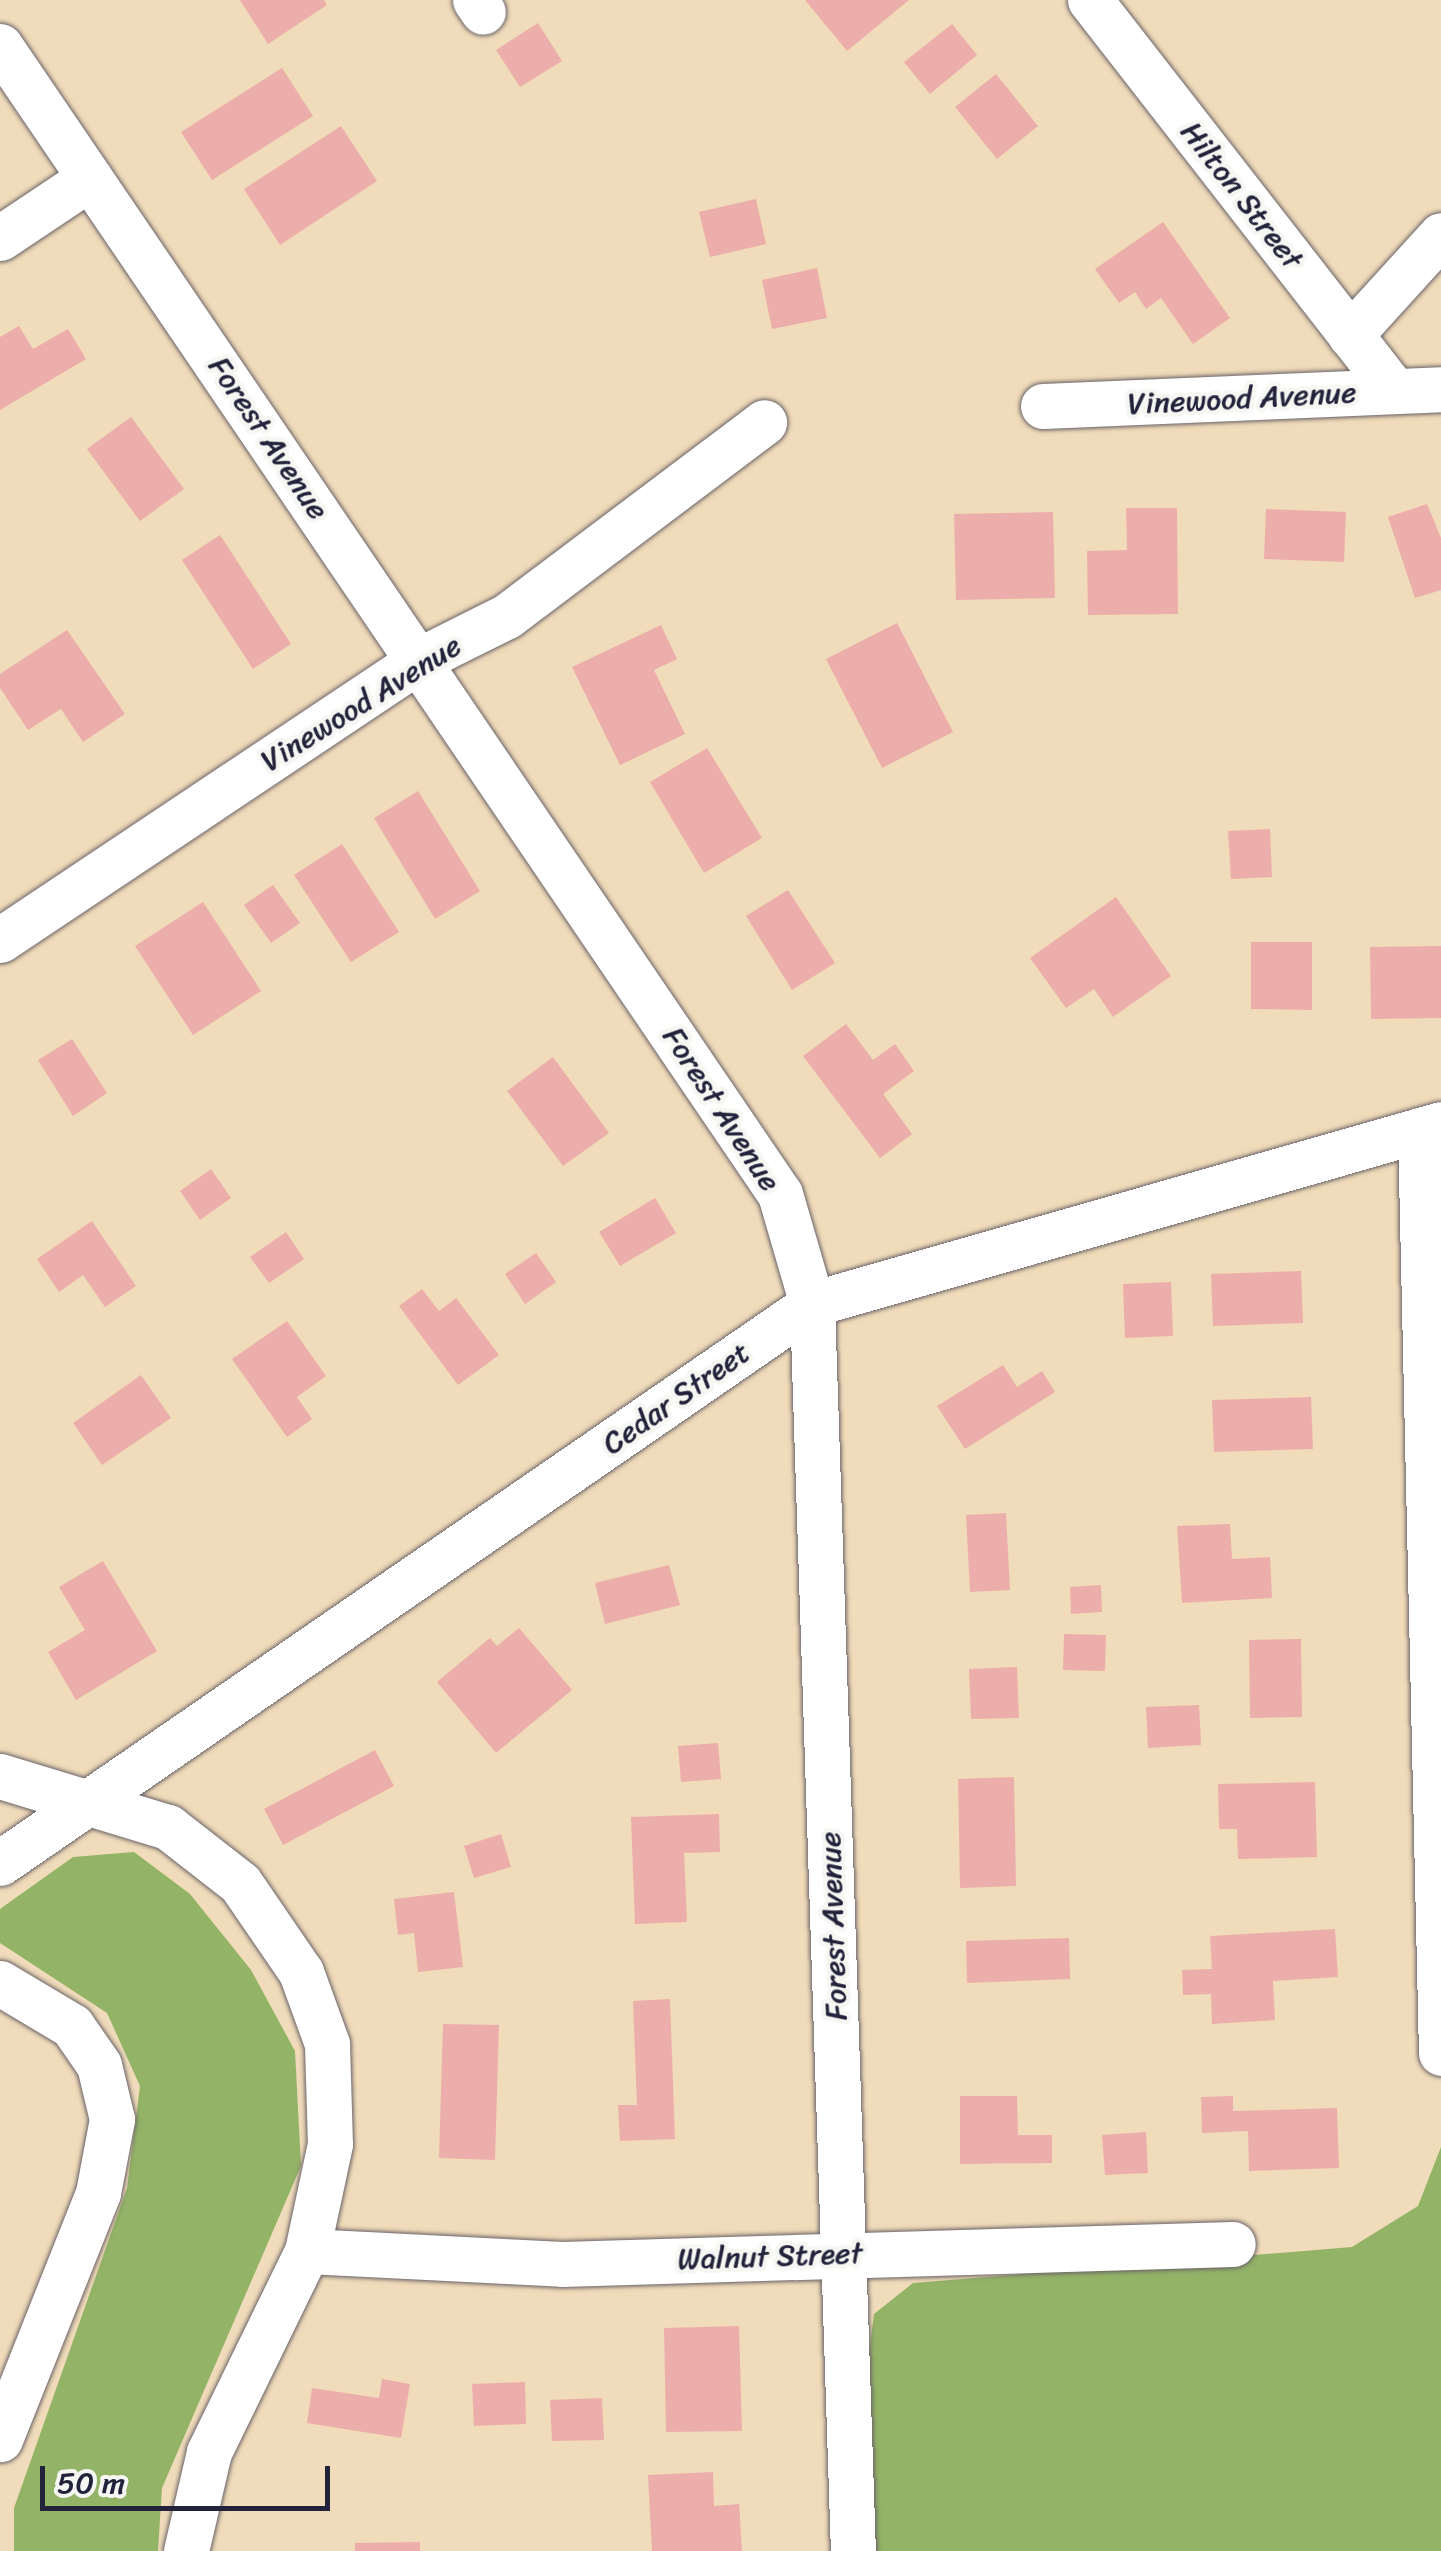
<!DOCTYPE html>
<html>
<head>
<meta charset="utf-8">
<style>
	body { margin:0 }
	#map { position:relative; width:1441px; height:2551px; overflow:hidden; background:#f0dbba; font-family:Sriracha,sans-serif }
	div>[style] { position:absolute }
	.forest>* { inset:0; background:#93b367 }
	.building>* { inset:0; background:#ecaeaa }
	.roads { filter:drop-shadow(0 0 2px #6a6367) drop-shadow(0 0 2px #6a6367) }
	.minor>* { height:45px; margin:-22.5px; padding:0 22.5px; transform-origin:22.5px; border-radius:22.5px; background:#fff }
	span { translate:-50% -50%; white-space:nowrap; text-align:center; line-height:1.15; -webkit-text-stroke:9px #f6f6f2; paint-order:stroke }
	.street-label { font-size:30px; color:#22223b }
	.scale { position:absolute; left:40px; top:2466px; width:290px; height:45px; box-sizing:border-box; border:5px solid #22223b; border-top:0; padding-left:12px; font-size:30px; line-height:35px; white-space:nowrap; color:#22223b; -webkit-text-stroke:8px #f6f6f2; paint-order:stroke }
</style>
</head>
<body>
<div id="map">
	<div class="forest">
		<div style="clip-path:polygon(134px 1852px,190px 1894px,251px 1970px,295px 2051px,301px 2166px,162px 2488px,158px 2551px,14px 2551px,14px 2508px,127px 2188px,140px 2086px,107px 2013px,0 1943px,0 1909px,73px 1857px)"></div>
		<div style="clip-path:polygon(1441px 2147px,1441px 2551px,871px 2551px,866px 2377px,874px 2314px,913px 2283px,1352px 2247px,1418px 2206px)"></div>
	</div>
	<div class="building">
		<div style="clip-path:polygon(240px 0,324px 0,327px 5px,268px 44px)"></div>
		<div style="clip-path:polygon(805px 0,909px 0,847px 51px)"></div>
		<div style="clip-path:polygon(538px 23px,562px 61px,520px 87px,496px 50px)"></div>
		<div style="clip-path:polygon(952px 24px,977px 55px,930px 94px,904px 62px)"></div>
		<div style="clip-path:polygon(282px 68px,313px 116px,212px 180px,181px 132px)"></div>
		<div style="clip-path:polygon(996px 74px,1038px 126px,997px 159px,955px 107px)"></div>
		<div style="clip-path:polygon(341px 126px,377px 181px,280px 245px,244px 189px)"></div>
		<div style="clip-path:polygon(756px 199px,766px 244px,710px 257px,699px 212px)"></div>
		<div style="clip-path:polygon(1163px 222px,1230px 318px,1193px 344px,1161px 298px,1146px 309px,1135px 292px,1119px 303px,1095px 269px)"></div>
		<div style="clip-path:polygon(817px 268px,827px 318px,772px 329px,762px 280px)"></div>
		<div style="clip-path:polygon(19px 326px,33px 349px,68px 329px,86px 359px,0 410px,0 337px)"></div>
		<div style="clip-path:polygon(131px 417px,184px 489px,140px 521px,87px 449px)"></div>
		<div style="clip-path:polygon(1427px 504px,1441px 538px,1441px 590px,1415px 598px,1388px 517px)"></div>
		<div style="clip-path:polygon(1126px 508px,1177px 508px,1178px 614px,1088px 615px,1087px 551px,1127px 550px)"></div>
		<div style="clip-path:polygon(1266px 509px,1346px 512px,1344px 562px,1264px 559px)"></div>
		<div style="clip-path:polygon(1053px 512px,1055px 598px,956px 600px,954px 514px)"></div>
		<div style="clip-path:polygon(220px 535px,291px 644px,253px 669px,182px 560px)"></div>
		<div style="clip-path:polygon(897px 623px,953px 732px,882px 768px,826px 659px)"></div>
		<div style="clip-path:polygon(661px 625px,677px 659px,654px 670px,685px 734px,620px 765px,572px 667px)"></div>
		<div style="clip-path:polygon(67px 630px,125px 714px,83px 742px,61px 709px,28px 730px,0 688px,0 674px)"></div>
		<div style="clip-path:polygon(707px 748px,762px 838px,704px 873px,650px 782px)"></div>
		<div style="clip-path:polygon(418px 791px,480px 891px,435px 919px,374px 818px)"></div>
		<div style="clip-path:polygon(1270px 829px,1272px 877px,1231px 879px,1228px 831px)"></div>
		<div style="clip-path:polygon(342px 844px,399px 932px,351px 962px,294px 875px)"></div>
		<div style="clip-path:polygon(273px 885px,300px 923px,271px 943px,244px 905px)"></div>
		<div style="clip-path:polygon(788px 890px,835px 963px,792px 990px,746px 916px)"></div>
		<div style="clip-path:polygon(1116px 897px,1171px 976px,1113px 1017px,1094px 989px,1066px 1008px,1030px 958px)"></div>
		<div style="clip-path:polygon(203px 902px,261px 991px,193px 1035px,135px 946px)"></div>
		<div style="clip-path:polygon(1251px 942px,1312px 942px,1312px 1010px,1251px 1009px)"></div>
		<div style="clip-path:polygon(1441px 946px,1441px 1018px,1371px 1019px,1370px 947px)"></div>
		<div style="clip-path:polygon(846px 1024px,873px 1060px,895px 1044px,914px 1071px,883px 1094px,912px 1134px,880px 1158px,803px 1056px)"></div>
		<div style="clip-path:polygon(72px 1039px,107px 1093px,73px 1116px,38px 1060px)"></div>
		<div style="clip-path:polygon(553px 1057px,609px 1133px,563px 1166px,507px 1091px)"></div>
		<div style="clip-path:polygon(211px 1169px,231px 1198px,200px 1220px,180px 1191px)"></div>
		<div style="clip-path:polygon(655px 1198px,676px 1233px,620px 1266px,599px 1232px)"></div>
		<div style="clip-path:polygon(92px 1221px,136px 1286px,105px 1307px,83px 1275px,59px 1292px,37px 1259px)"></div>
		<div style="clip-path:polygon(286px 1232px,304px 1259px,269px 1283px,250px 1257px)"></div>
		<div style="clip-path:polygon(536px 1253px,556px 1282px,525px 1304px,505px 1274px)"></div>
		<div style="clip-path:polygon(1301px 1271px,1303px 1323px,1213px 1326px,1211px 1274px)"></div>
		<div style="clip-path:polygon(1171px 1282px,1173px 1336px,1125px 1338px,1123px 1284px)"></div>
		<div style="clip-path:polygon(422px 1289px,439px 1311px,456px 1298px,499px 1355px,458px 1385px,399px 1306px)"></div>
		<div style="clip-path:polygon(287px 1321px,326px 1376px,297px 1397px,312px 1419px,287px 1437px,232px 1359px)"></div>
		<div style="clip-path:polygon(1003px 1365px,1017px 1387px,1042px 1371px,1055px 1392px,965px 1449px,937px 1406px)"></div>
		<div style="clip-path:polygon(141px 1375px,171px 1418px,102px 1465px,73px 1423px)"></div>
		<div style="clip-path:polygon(1311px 1397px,1313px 1449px,1214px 1452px,1212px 1400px)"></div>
		<div style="clip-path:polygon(1006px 1513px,1010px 1590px,970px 1592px,966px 1515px)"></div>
		<div style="clip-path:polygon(1230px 1524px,1232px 1559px,1270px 1557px,1272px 1598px,1182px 1603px,1177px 1526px)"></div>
		<div style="clip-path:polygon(103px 1561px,157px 1651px,76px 1700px,48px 1652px,85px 1630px,59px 1587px)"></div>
		<div style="clip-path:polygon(669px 1565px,680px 1605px,605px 1624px,595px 1583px)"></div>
		<div style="clip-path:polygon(1101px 1585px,1102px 1612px,1071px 1614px,1070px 1587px)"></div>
		<div style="clip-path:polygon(519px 1628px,572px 1690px,496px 1753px,437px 1682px,490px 1638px,497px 1646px)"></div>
		<div style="clip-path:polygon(1064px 1634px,1106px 1635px,1105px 1671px,1063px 1670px)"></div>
		<div style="clip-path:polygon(1301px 1639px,1302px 1717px,1250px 1718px,1249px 1640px)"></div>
		<div style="clip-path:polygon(1017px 1667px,1019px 1718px,971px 1719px,969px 1669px)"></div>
		<div style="clip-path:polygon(1199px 1705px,1201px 1745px,1148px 1748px,1146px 1707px)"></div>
		<div style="clip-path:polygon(718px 1743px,721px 1779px,681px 1782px,678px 1746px)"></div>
		<div style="clip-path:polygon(375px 1750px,394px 1786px,283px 1845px,264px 1809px)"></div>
		<div style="clip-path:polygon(1014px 1777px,1016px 1886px,960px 1888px,958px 1779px)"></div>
		<div style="clip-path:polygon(1315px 1782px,1317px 1857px,1238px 1859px,1237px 1829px,1219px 1829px,1218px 1784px)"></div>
		<div style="clip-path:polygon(719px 1814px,720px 1852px,684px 1853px,687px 1922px,635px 1924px,631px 1817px)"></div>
		<div style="clip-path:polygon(501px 1834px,511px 1867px,474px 1878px,464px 1846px)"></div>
		<div style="clip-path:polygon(454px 1892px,463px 1967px,418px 1972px,414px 1933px,398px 1935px,394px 1899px)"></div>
		<div style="clip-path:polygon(1335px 1929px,1338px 1977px,1273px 1981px,1275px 2020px,1212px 2024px,1211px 1994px,1183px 1995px,1182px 1970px,1212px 1969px,1210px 1936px)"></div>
		<div style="clip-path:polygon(1069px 1938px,1070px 1979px,967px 1983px,966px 1941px)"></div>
		<div style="clip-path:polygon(670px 1999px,675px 2139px,620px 2141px,618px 2105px,637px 2105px,633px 2001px)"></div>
		<div style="clip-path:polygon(443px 2024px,499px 2025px,495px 2160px,439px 2158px)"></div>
		<div style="clip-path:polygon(960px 2096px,1017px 2096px,1018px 2135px,1052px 2135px,1052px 2163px,960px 2164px)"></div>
		<div style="clip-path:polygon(1233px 2096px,1233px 2111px,1337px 2108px,1339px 2168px,1249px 2171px,1248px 2131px,1202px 2133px,1201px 2097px)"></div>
		<div style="clip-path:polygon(1146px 2132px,1148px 2173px,1105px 2175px,1102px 2135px)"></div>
		<div style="clip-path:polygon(739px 2326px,742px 2431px,666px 2432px,664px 2328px)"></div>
		<div style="clip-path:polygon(382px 2379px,410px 2384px,401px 2438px,307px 2423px,312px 2388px,379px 2398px)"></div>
		<div style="clip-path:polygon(525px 2382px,526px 2424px,474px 2426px,472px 2384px)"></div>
		<div style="clip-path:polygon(602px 2398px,604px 2440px,552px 2441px,550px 2400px)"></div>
		<div style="clip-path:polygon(713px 2472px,714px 2506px,739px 2504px,742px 2551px,652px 2551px,648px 2475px)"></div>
		<div style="clip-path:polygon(420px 2542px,420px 2551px,355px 2551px,355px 2543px)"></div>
	</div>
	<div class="roads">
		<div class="minor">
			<div style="left:475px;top:0;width:14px;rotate:56deg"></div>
			<div style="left:1090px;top:0;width:495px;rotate:52.1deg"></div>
			<div style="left:0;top:46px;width:1388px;rotate:55.81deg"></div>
			<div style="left:780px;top:1194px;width:115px;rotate:73.8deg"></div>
			<div style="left:812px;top:1304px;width:1248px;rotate:88.12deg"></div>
			<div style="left:0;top:238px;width:108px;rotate:-33.7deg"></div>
			<div style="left:1350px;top:335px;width:135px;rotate:-47.7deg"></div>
			<div style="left:1043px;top:406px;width:398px;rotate:-2.4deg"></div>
			<div style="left:0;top:940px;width:506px;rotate:-33.72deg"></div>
			<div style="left:421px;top:659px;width:96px;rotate:-26.6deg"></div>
			<div style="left:507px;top:616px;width:322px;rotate:-37deg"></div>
			<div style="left:1420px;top:1130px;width:923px;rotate:88.7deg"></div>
			<div style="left:0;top:1776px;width:176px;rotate:16.9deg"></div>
			<div style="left:168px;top:1827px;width:91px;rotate:37.9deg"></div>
			<div style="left:240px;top:1883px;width:108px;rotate:55.6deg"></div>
			<div style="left:301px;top:1972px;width:77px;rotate:70.1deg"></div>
			<div style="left:327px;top:2044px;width:100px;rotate:88.3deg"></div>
			<div style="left:330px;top:2144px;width:109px;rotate:102.1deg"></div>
			<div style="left:307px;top:2251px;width:224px;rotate:116deg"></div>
			<div style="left:209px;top:2452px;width:102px;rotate:103.1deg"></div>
			<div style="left:0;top:1863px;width:986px;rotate:-34.54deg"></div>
			<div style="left:812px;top:1304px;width:654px;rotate:-15.97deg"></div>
			<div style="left:0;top:1983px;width:84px;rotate:30.8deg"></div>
			<div style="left:72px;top:2026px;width:47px;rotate:55.3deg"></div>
			<div style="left:99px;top:2065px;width:56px;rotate:76.5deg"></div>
			<div style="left:112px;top:2119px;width:75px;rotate:100.7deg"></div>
			<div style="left:98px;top:2193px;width:265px;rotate:111.7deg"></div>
			<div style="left:307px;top:2251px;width:255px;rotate:2.9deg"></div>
			<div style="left:562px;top:2264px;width:671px;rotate:-1.71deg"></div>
		</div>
	</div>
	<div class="street-label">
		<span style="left:1242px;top:195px;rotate:52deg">Hilton Street</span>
		<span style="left:1242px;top:398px;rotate:-3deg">Vinewood Avenue</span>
		<span style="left:269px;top:438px;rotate:56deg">Forest Avenue</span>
		<span style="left:361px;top:703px;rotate:-32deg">Vinewood Avenue</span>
		<span style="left:722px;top:1109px;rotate:57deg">Forest Avenue</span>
		<span style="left:676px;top:1398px;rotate:-35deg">Cedar Street</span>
		<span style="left:833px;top:1926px;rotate:-92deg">Forest Avenue</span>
		<span style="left:770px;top:2256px;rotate:-2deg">Walnut Street</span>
	</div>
	<div class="scale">50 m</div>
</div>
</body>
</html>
